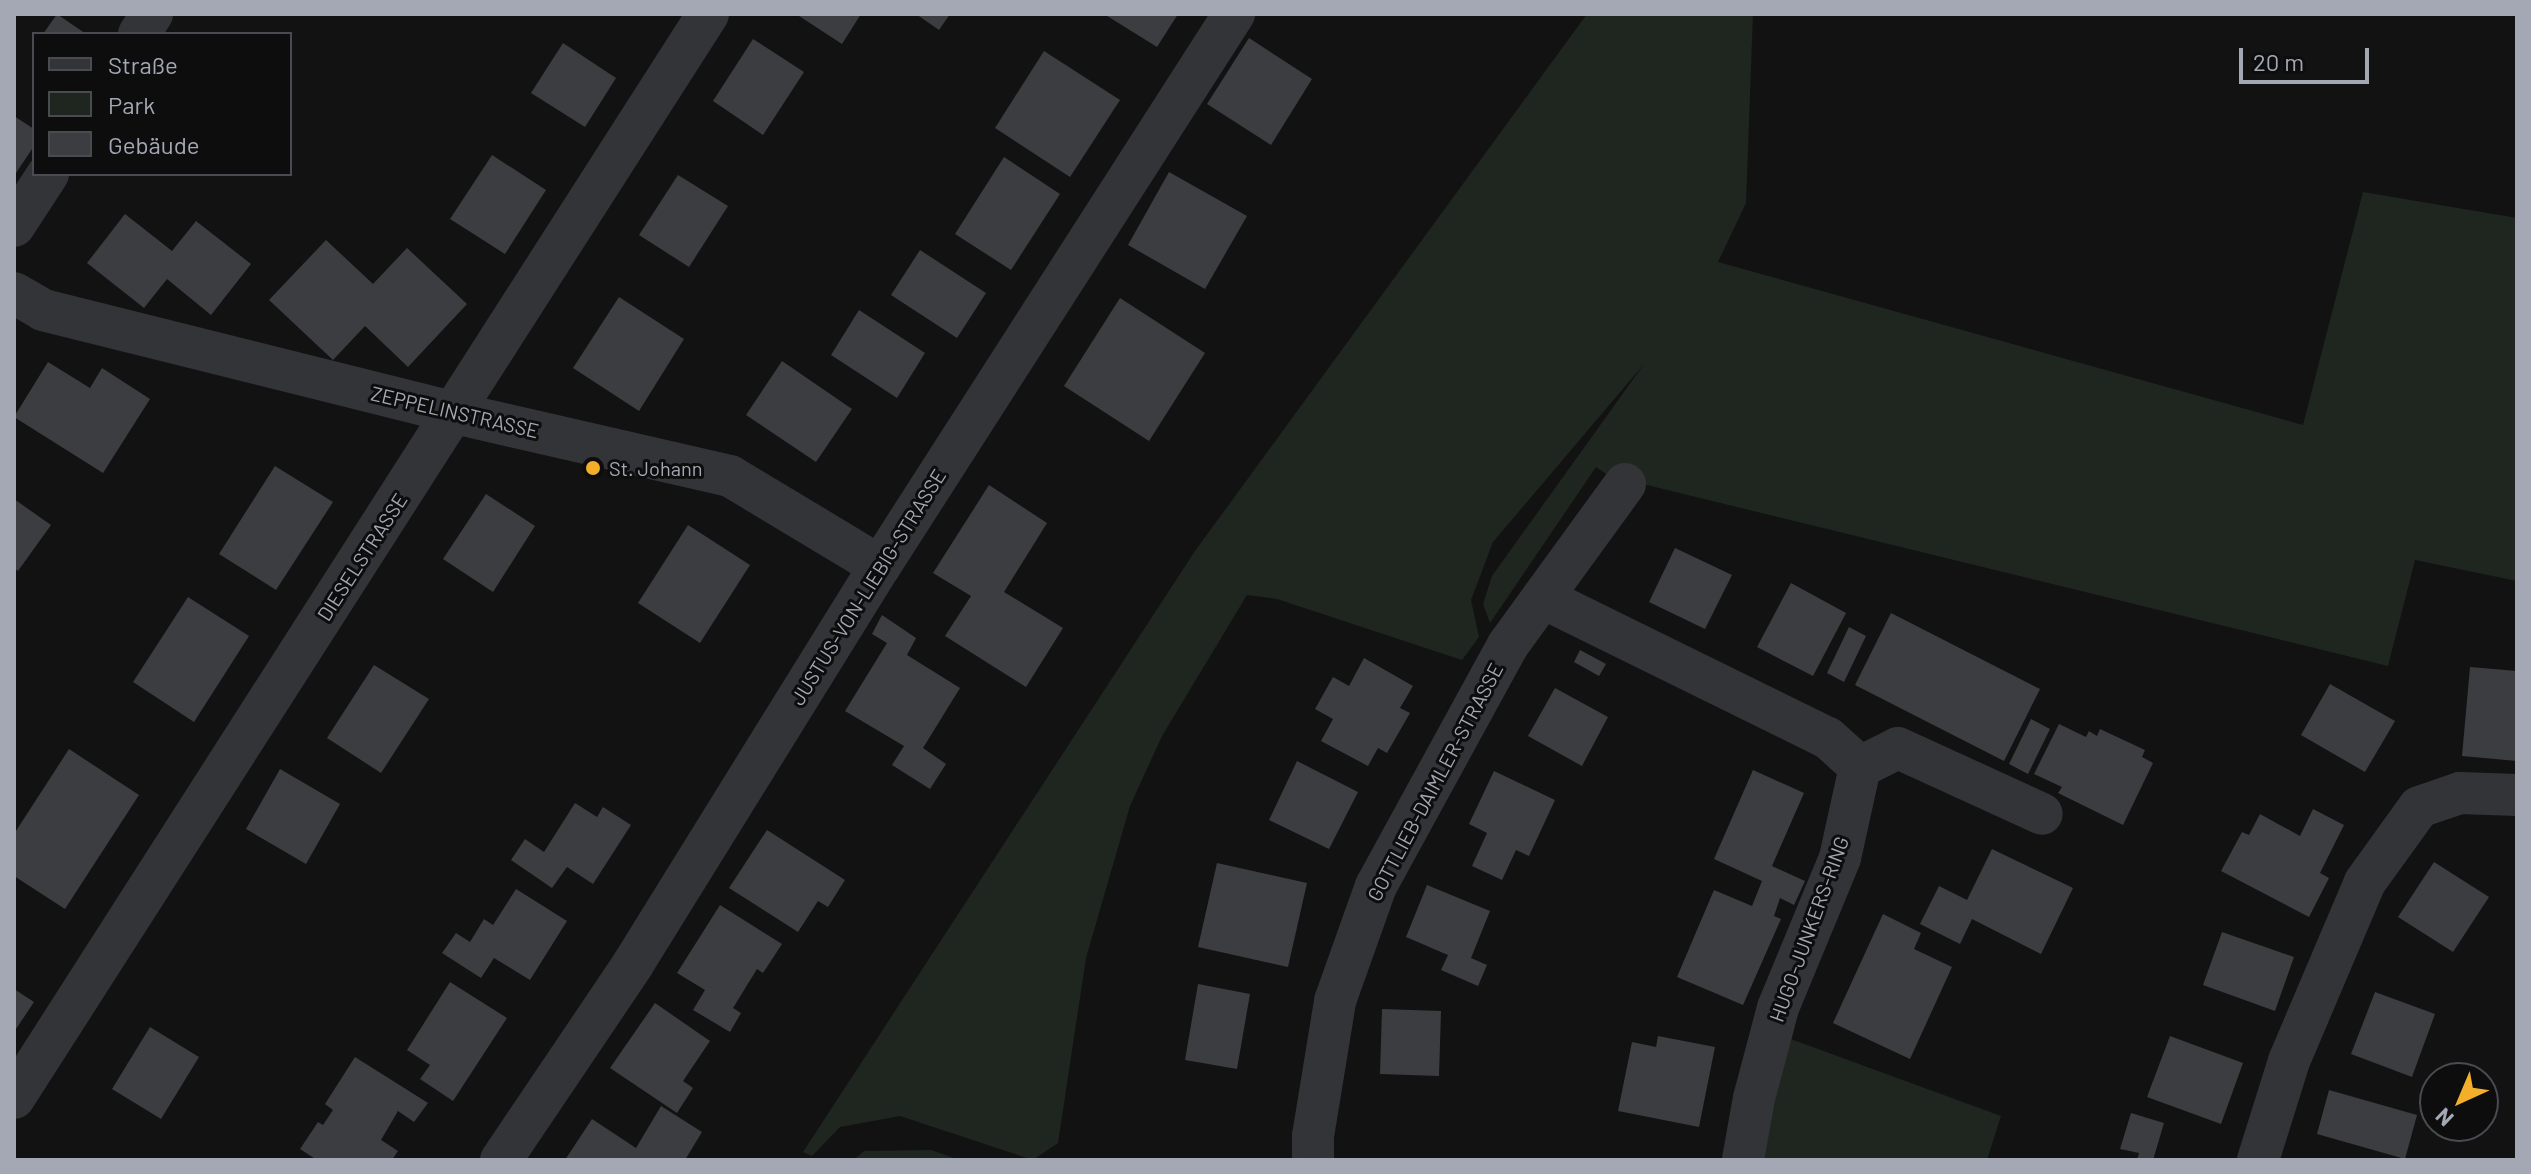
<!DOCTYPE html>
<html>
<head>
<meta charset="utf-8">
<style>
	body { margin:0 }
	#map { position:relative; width:2531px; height:1174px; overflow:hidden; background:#121213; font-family:Barlow,sans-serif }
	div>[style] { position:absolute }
	.green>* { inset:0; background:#1e261f }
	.building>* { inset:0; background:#3c3d40 }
	.minor>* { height:42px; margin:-21px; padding:0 21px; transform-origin:21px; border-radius:21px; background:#333438 }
	.dots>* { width:22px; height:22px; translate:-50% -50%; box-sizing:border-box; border:4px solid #0d0d0e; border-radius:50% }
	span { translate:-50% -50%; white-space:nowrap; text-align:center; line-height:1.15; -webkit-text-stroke:6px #0d0d0e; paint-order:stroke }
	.street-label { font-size:20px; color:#a3a8b4 }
	.poi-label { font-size:20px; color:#a3a8b4 }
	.left { translate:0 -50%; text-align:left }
	.frame { position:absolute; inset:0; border:16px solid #a3a8b4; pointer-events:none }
	.legend { position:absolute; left:32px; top:32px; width:260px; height:144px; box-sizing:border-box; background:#0d0d0e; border:2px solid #494b50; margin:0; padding:10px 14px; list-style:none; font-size:24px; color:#a3a8b4 }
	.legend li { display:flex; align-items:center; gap:16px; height:40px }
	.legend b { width:40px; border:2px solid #494b50 }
	.north { position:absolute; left:2419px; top:1062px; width:80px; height:80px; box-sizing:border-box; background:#0d0d0e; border:2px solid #494b50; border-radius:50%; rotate:224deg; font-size:22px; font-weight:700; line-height:32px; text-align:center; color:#a3a8b4 }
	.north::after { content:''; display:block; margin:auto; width:28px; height:36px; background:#f3ae2a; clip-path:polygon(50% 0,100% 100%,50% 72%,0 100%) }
	.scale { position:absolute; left:2239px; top:48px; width:130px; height:36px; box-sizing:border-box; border:4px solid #a3a8b4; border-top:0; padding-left:10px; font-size:24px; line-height:28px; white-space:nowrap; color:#a3a8b4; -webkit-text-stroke:6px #0d0d0e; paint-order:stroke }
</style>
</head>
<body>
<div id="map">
	<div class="green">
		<div style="clip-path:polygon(1587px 14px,1753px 14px,1746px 203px,1718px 262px,2303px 425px,2363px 192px,2517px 218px,2517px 581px,2415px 560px,2388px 666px,1655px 487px,1606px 474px,1596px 467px,1490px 623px,1483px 604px,1492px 576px,1644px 364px,1493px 542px,1471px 600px,1479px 637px,1462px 660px,1277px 599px,1247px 595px,1162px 736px,1130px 806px,1086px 958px,1058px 1143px,1033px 1160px,900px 1116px,840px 1127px,812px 1156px,803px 1152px,1195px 551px)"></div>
		<div style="clip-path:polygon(1788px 1038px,2001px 1116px,1987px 1160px,1758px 1160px)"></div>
		<div style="clip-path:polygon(931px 1150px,960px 1160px,854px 1160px,864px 1151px)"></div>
	</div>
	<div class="building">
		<div style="clip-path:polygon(57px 14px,86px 34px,43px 34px)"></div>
		<div style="clip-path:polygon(796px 14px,861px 14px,842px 44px)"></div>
		<div style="clip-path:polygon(916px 14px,950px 14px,939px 30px)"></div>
		<div style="clip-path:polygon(1104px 14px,1178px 14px,1157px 47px)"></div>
		<div style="clip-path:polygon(1249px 38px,1312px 79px,1271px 145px,1207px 104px)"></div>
		<div style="clip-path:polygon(753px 39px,804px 72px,763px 135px,713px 101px)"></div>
		<div style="clip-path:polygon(563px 43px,616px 78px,585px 127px,531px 93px)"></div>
		<div style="clip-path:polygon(1044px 51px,1120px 100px,1070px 177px,995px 128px)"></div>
		<div style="clip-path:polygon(14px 116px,34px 129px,34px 146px,14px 176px)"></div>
		<div style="clip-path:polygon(492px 155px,546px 190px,505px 254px,450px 219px)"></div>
		<div style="clip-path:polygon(1004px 157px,1060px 194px,1011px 270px,955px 234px)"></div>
		<div style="clip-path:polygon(1169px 172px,1247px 216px,1205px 289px,1128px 245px)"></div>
		<div style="clip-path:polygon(678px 175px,728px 206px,689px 267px,639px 235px)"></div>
		<div style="clip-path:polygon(125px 214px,172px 251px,196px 221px,251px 264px,211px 315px,167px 279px,144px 308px,87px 263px)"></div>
		<div style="clip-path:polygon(326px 240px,373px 284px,407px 248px,467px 304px,408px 367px,365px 326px,333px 360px,269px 300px)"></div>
		<div style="clip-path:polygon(920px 250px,986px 293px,957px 338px,891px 295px)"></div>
		<div style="clip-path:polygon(619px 297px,684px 339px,639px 411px,573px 368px)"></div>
		<div style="clip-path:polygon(1120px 298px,1205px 353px,1149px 441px,1064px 386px)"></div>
		<div style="clip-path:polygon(859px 310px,925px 353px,897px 398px,831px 355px)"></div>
		<div style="clip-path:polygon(782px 361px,852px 409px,816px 462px,746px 415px)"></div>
		<div style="clip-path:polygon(48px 362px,90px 388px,102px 368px,150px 399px,103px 473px,14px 417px)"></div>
		<div style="clip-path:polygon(275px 466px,333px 502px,276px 590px,219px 554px)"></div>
		<div style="clip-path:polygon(989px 485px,1047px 523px,1004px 592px,1063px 628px,1026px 687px,945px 636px,971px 596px,933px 573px)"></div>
		<div style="clip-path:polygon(486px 494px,535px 526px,493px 592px,443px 559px)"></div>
		<div style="clip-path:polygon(14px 499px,51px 525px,18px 571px,14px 568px)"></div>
		<div style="clip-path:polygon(688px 525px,750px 565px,700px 643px,638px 603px)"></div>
		<div style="clip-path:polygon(1675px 548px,1732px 575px,1705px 629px,1649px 602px)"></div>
		<div style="clip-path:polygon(1791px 583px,1846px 613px,1813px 676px,1757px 647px)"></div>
		<div style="clip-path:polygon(188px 597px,249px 636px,194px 722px,133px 682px)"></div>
		<div style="clip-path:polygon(1891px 613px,2040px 689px,2004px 761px,1855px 685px)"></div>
		<div style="clip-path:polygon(882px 615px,916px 638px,907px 655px,960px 688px,923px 748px,946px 764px,930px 789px,892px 765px,904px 746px,845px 711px,887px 643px,872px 634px)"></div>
		<div style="clip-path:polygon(1849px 627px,1866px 636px,1844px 682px,1827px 673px)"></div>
		<div style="clip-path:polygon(1580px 650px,1606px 664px,1599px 676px,1574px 662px)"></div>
		<div style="clip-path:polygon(1364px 658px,1413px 686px,1400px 708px,1410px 713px,1387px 753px,1378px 748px,1368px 766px,1321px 741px,1333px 719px,1315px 709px,1333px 677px,1349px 686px)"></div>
		<div style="clip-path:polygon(374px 665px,429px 699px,381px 773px,327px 738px)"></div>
		<div style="clip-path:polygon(2470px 667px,2517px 671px,2517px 761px,2462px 756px)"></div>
		<div style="clip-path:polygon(2330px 684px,2395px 721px,2365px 772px,2301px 735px)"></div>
		<div style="clip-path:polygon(1555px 688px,1608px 717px,1582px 766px,1528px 736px)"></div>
		<div style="clip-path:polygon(2031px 719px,2050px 729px,2028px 774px,2009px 764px)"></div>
		<div style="clip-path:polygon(2059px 724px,2086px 737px,2089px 731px,2097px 736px,2100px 729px,2145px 750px,2142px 757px,2153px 763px,2123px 825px,2058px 793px,2062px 787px,2034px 774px)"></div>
		<div style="clip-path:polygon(69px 749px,139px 795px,65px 909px,14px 876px,14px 834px)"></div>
		<div style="clip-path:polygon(1297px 761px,1358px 792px,1329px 849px,1269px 820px)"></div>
		<div style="clip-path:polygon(280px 769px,340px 804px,306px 864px,246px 829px)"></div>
		<div style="clip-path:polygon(1753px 770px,1804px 793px,1772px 866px,1805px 881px,1794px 905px,1780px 898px,1774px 916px,1781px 919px,1743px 1005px,1677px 977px,1714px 890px,1752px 906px,1762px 881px,1714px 859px)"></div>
		<div style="clip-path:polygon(1494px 771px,1555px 800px,1529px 856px,1516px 850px,1502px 880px,1472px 866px,1487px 833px,1469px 824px)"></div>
		<div style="clip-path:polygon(575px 803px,597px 817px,603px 807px,631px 825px,593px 884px,567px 867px,552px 888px,511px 860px,525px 839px,544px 852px)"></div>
		<div style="clip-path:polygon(2313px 809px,2344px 825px,2320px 873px,2329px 878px,2309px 917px,2221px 871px,2242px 832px,2249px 835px,2260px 814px,2300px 836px)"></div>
		<div style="clip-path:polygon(767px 830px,845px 880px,828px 907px,818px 901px,798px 932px,729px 888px)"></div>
		<div style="clip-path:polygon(1992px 849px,2073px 888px,2041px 954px,1972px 919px,1960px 944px,1920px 924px,1939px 886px,1967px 900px)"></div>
		<div style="clip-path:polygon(2434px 862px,2489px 897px,2453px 952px,2398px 917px)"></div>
		<div style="clip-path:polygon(1217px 863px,1307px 883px,1288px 967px,1198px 947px)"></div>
		<div style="clip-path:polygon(1427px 885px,1490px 911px,1471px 958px,1487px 965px,1478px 986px,1441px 970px,1448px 955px,1406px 937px)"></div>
		<div style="clip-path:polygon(516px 889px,567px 921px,530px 980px,494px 958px,481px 978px,442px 953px,456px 933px,470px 942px,484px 919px,493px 925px)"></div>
		<div style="clip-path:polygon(720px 905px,782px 944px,763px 973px,757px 969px,733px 1008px,741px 1013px,730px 1032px,693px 1010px,705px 990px,677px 973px)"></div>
		<div style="clip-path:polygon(1883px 914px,1921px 933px,1914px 949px,1952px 967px,1910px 1059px,1833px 1023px)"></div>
		<div style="clip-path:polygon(2222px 932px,2294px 957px,2275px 1011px,2203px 985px)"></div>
		<div style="clip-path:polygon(450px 982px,507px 1018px,453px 1101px,420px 1079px,430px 1065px,407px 1050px)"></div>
		<div style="clip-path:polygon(1198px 984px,1250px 994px,1237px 1069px,1185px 1060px)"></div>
		<div style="clip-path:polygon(14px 989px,34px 1002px,14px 1032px)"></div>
		<div style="clip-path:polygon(2375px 992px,2435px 1014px,2412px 1077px,2351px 1054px)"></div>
		<div style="clip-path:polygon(655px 1003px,710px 1041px,683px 1081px,693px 1088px,677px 1113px,610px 1068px)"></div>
		<div style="clip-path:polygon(1382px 1009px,1441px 1011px,1439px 1076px,1380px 1074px)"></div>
		<div style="clip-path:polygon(150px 1027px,199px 1057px,161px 1119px,112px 1089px)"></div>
		<div style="clip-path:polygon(1658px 1036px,1715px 1047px,1699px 1127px,1618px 1111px,1632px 1042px,1656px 1047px)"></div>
		<div style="clip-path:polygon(2170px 1036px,2243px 1063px,2221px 1124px,2147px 1097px)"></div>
		<div style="clip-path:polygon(355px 1057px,428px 1103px,414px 1122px,398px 1111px,381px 1140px,398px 1151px,392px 1160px,317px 1160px,300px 1149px,318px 1122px,323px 1125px,333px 1110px,325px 1104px)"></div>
		<div style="clip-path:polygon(2329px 1090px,2417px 1115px,2405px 1159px,2317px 1134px)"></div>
		<div style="clip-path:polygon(661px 1106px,702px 1132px,685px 1160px,565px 1160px,592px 1119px,636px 1148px)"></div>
		<div style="clip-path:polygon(2131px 1113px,2164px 1123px,2153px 1160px,2137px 1160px,2139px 1153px,2120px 1149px)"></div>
	</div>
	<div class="minor">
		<div style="left:139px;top:34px;width:24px;rotate:-57deg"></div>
		<div style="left:14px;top:226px;width:62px;rotate:-56.8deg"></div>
		<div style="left:14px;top:293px;width:34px;rotate:30deg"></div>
		<div style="left:43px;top:310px;width:425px;rotate:14deg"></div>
		<div style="left:455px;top:413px;width:282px;rotate:12.9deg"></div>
		<div style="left:730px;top:476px;width:175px;rotate:31deg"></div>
		<div style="left:1545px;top:599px;width:315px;rotate:26.2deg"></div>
		<div style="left:1828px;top:738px;width:43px;rotate:42.2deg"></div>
		<div style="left:1860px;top:767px;width:93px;rotate:102.4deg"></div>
		<div style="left:1840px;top:858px;width:162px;rotate:112.5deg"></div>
		<div style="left:1778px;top:1008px;width:93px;rotate:104.9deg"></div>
		<div style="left:1754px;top:1098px;width:63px;rotate:100.1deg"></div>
		<div style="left:1860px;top:767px;width:42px;rotate:-26.6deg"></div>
		<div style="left:1898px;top:748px;width:158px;rotate:24.6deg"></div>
		<div style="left:14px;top:1098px;width:1287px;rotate:-57.37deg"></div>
		<div style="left:501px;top:1160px;width:236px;rotate:-56deg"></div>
		<div style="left:633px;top:964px;width:468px;rotate:-58.2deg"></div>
		<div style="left:880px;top:566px;width:656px;rotate:-57.33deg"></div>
		<div style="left:1313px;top:1160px;width:24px;rotate:-90deg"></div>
		<div style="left:1313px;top:1136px;width:137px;rotate:-80.7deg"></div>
		<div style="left:1335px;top:1001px;width:122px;rotate:-70.4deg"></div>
		<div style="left:1376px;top:886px;width:275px;rotate:-61.3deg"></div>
		<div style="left:1508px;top:645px;width:199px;rotate:-54deg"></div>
		<div style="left:2258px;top:1160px;width:104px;rotate:-72.6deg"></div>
		<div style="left:2289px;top:1061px;width:194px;rotate:-67deg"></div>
		<div style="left:2365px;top:882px;width:92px;rotate:-54.2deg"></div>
		<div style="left:2419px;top:807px;width:43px;rotate:-18.9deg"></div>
		<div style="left:2460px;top:793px;width:57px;rotate:2deg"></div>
	</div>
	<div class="dots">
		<div style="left:593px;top:468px;background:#f3ae2a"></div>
	</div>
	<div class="street-label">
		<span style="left:455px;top:412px;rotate:13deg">ZEPPELINSTRASSE</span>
		<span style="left:362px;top:557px;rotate:-57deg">DIESELSTRASSE</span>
		<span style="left:868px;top:587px;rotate:-58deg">JUSTUS-VON-LIEBIG-STRASSE</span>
		<span style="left:1435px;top:782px;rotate:-62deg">GOTTLIEB-DAIMLER-STRASSE</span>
		<span style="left:1809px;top:929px;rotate:-70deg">HUGO-JUNKERS-RING</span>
	</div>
	<div class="poi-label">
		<span class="left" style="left:609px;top:468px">St. Johann</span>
	</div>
	<div class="frame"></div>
	<ul class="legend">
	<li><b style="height:10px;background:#333438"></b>Straße</li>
	<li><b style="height:22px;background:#1e261f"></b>Park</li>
	<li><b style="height:22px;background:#3c3d40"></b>Gebäude</li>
	</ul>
	<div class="north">N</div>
	<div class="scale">20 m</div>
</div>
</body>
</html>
